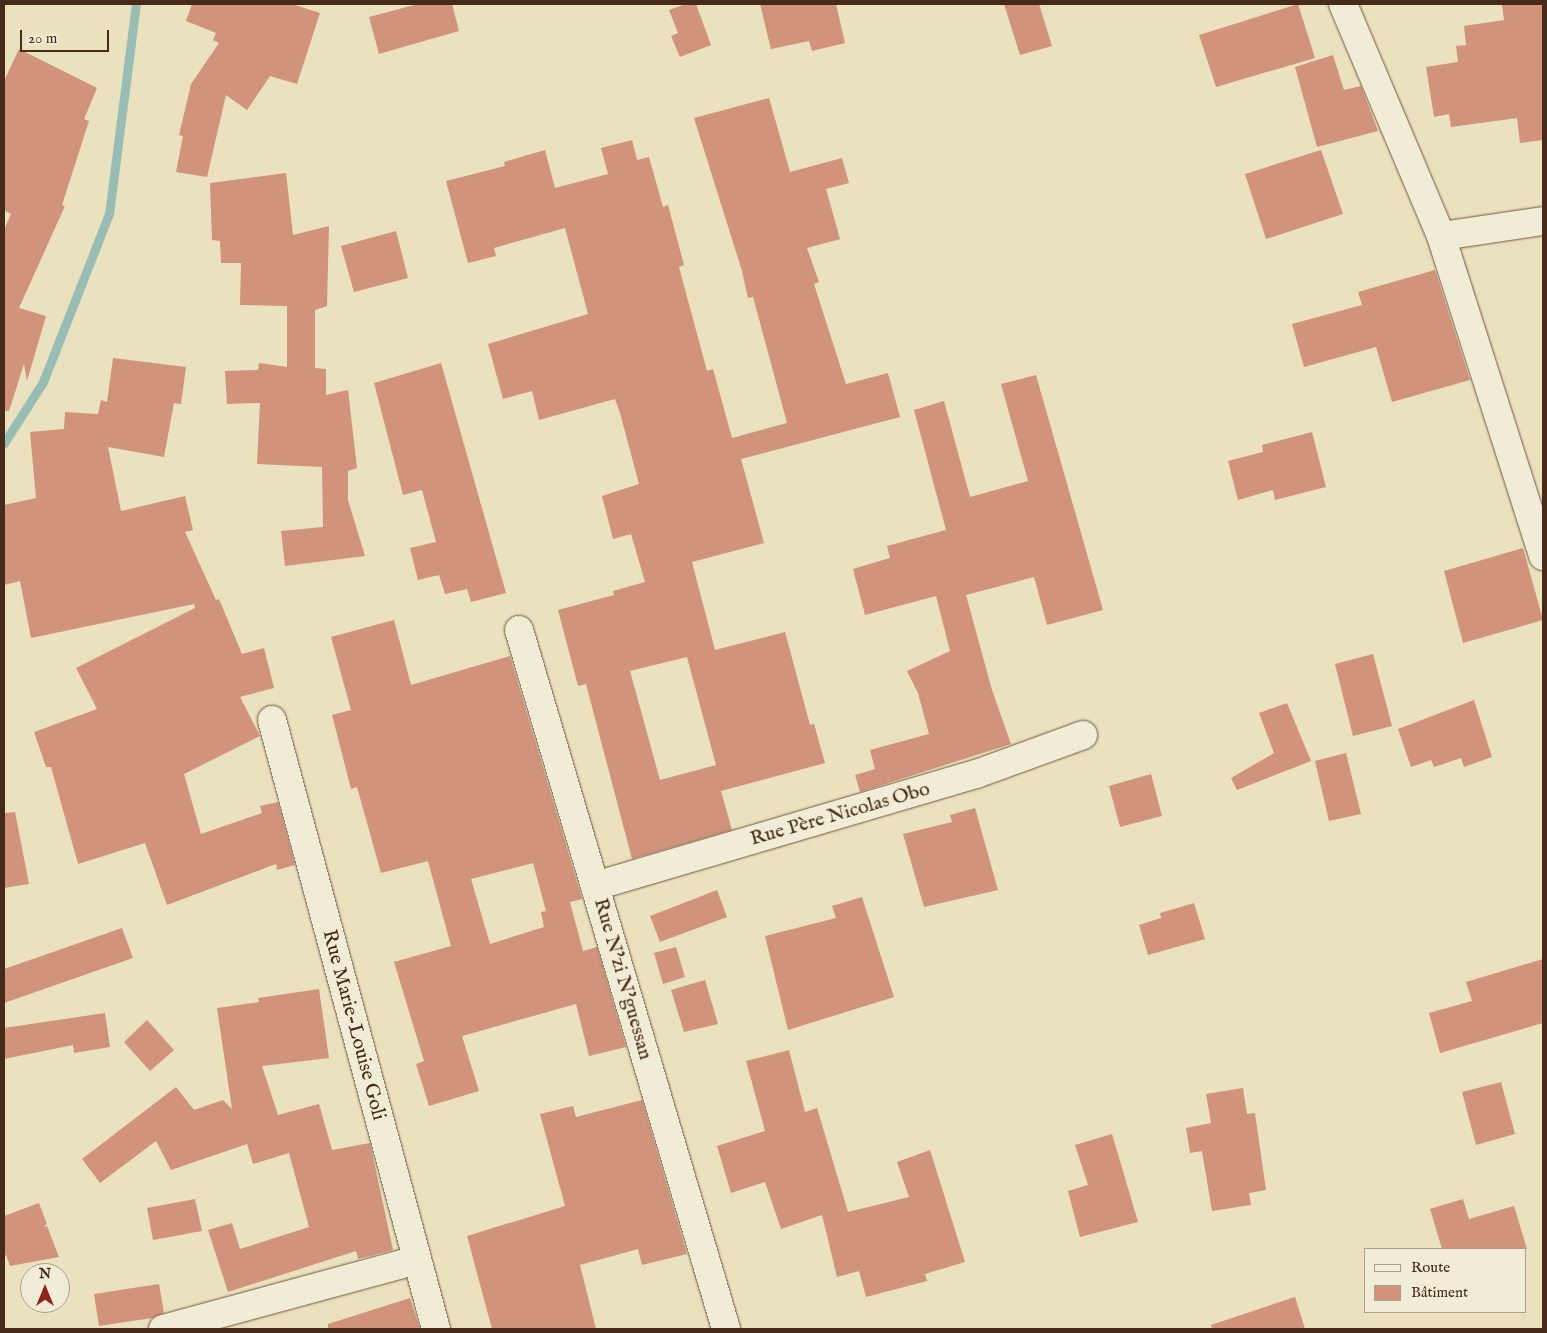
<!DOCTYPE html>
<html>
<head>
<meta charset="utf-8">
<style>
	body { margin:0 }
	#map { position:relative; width:1547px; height:1333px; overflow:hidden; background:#eae1be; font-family:"IM FELL English",serif }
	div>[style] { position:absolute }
	.stream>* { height:9px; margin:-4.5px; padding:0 4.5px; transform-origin:4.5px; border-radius:4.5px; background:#98bdb4 }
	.building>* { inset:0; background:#d1937b }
	.roads { filter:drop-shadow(0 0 1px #6f5842) drop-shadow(0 0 1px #6f5842) }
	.street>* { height:28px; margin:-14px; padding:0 14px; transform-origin:14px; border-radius:14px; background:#f1ecd5 }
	span { translate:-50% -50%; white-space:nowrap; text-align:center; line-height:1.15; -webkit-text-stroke:4px #f1ecd5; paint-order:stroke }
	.street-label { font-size:20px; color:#462b19 }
	.frame { position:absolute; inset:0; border:5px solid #462b19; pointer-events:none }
	.legend { position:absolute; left:1364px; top:1248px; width:162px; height:65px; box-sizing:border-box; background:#f1ecd5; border:1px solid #ad9f8a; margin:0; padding:6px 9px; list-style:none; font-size:15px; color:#462b19 }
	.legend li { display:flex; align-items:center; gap:10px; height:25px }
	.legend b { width:25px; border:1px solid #ad9f8a }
	.north { position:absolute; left:20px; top:1263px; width:50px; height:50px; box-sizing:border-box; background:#f1ecd5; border:1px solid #ad9f8a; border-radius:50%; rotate:0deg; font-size:14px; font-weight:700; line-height:20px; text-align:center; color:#462b19 }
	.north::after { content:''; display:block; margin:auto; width:18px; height:22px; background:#8f2418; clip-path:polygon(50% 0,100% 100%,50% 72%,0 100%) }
	.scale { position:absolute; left:20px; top:30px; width:89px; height:22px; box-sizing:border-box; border:2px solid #462b19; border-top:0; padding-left:6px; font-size:15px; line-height:18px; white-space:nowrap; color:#462b19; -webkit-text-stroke:4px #f1ecd5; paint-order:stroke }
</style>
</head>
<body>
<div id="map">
	<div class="stream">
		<div style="left:4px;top:443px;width:72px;rotate:-57.4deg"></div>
		<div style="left:43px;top:382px;width:180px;rotate:-68.6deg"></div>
		<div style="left:109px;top:214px;width:212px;rotate:-82.7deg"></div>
	</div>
	<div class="building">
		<div style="clip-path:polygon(192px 4px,292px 4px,320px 13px,297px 84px,270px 76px,247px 110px,226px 95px,207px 177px,176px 172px,183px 136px,179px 135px,191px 84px,219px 43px,213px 40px,216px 33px,186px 21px)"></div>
		<div style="clip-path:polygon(418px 4px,452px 4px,459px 31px,379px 54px,369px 17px)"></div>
		<div style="clip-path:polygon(686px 4px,696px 4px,711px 45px,680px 57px,671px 36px,678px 33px,669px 10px)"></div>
		<div style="clip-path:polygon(760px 4px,836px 4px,845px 43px,812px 51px,809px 41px,771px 49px)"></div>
		<div style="clip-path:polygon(1004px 4px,1039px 4px,1052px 46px,1020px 55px)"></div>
		<div style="clip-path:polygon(1298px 4px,1315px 58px,1216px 87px,1199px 35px)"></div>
		<div style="clip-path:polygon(1502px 4px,1543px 4px,1543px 140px,1520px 143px,1517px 118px,1451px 127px,1449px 114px,1434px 117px,1426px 67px,1458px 62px,1456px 46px,1466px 45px,1464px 26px,1504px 20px)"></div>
		<div style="clip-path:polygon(19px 49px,97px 88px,84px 119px,89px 121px,62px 205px,65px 206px,19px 308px,46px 316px,27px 381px,24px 364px,9px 411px,4px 411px,4px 230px,11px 214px,4px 210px,4px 81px)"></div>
		<div style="clip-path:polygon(1333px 55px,1344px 90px,1361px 86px,1378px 131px,1317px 147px,1295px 67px)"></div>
		<div style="clip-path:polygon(evenodd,769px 98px,790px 172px,842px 158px,849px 183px,826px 189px,840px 239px,807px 248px,819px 282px,814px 284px,846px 384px,888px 373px,900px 417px,741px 459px,764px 543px,692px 562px,715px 650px,785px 632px,810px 725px,814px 724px,825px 763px,721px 791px,732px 830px,632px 859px,586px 684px,578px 686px,558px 610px,614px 595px,613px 591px,645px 582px,631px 534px,613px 539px,602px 496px,639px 484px,620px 413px,615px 399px,539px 420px,532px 391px,503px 399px,488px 344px,588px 314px,565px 228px,494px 248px,496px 256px,468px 263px,446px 181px,505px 166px,504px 162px,545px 150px,555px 188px,608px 174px,601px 148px,632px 140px,637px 160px,649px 157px,663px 207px,668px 205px,684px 265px,679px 267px,707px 371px,713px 369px,732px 438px,787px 423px,753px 297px,748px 298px,742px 271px,694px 118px,769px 98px,687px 657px,716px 765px,660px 780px,630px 671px,687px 657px)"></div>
		<div style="clip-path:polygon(1321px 150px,1343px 214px,1266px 239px,1245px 174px)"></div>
		<div style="clip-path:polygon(286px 173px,293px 235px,329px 226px,327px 306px,315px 310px,315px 368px,326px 369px,326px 395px,348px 390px,357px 468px,348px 471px,348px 500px,365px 556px,285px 566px,281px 531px,323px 527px,322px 467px,257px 464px,260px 403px,227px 404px,225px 371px,258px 370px,259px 363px,287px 367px,287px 306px,240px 305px,241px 263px,221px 263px,220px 241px,212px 240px,210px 183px)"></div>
		<div style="clip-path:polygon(396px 231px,408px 278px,354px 292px,341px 246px)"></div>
		<div style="clip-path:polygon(1435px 270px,1470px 380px,1392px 402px,1376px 347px,1304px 367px,1292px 324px,1362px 305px,1358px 292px)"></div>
		<div style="clip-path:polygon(113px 358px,186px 367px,181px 404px,174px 403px,164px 457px,108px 447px,121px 511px,185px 496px,193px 530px,185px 532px,216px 600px,219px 599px,242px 654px,264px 648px,274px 688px,240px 697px,260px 736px,184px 774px,201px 834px,262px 813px,260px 806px,278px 802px,295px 865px,277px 870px,276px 864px,167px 905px,145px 843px,78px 864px,51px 767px,46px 767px,34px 732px,97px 709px,76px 668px,195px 608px,194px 604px,31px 638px,20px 581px,4px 585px,4px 505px,36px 498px,30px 432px,64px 429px,65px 412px,98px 414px,101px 400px,107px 402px)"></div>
		<div style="clip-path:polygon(441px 363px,506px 593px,471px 602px,467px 589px,445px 594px,439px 575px,418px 580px,410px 548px,436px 542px,422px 490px,403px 495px,374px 383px)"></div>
		<div style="clip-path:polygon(1036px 375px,1103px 610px,1047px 625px,1034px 577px,966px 595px,992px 690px,1011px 744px,860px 792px,855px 775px,875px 769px,870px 750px,929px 734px,918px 693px,907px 671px,950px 651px,936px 596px,865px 615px,853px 569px,890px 558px,887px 546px,946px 530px,914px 410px,944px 401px,970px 497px,1028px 481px,1001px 384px)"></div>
		<div style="clip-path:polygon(1312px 432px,1326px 487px,1275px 500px,1273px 490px,1238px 500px,1228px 461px,1263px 452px,1262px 445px)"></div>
		<div style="clip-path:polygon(1523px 548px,1543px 620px,1463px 643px,1444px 571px)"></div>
		<div style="clip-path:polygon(evenodd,394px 620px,411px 685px,510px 656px,582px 899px,570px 902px,583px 951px,597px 947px,626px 1047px,589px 1056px,576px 1004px,462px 1036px,479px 1091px,429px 1106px,416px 1064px,424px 1061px,394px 962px,451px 946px,428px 861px,381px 873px,357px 787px,351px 789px,332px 715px,351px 710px,331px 637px,394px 620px,533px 863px,546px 911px,541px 912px,544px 927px,490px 944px,471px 879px,533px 863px)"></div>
		<div style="clip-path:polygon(1373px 654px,1392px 726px,1353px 736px,1335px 664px)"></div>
		<div style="clip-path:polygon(1474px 700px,1492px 757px,1464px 767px,1461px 758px,1434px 767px,1431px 760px,1411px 767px,1398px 729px)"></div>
		<div style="clip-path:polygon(1287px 703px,1311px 761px,1237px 790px,1231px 778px,1274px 753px,1259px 713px)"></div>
		<div style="clip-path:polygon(1346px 753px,1361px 814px,1329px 821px,1315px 761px)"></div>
		<div style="clip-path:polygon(1151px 774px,1162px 816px,1120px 827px,1109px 786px)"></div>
		<div style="clip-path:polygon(975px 808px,998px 890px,924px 907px,903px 834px,952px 822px,950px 815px)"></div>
		<div style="clip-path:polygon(15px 812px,29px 884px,4px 888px,4px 813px)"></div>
		<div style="clip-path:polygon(717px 890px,727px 917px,660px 942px,650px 916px)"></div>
		<div style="clip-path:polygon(862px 897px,894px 997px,788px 1030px,765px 936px,836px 918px,832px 906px)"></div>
		<div style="clip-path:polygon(1194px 903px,1205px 939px,1148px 955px,1139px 925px,1161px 918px,1160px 913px)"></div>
		<div style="clip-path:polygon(122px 928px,133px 958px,4px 1003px,4px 969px)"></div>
		<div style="clip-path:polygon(676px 947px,685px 977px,663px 984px,654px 953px)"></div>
		<div style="clip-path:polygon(1543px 959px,1543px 1023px,1440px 1053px,1429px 1013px,1472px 1001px,1466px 982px)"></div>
		<div style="clip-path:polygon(705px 980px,718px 1024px,684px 1032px,671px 990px)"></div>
		<div style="clip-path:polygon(319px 989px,329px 1058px,262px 1066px,278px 1115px,319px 1104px,332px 1150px,370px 1143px,393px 1250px,358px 1259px,356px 1251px,228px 1292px,208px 1230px,232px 1223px,240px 1249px,309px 1227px,289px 1153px,253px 1164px,247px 1144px,171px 1170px,156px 1141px,100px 1183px,82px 1159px,176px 1087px,194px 1110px,223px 1100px,232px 1109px,217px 1008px,259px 1002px,258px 998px)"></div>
		<div style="clip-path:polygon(105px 1013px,110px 1047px,74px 1053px,73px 1045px,4px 1059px,4px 1028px)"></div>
		<div style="clip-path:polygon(147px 1020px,174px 1050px,150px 1071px,124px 1042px)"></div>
		<div style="clip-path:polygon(789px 1050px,805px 1112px,817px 1108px,848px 1212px,909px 1197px,897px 1162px,930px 1150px,965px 1262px,925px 1274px,927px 1281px,866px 1297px,859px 1271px,837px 1277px,822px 1215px,781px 1229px,765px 1182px,731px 1193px,717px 1146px,765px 1131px,746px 1061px)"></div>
		<div style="clip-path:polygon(1501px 1082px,1515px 1134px,1476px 1145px,1462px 1092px)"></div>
		<div style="clip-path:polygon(1243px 1088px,1247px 1114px,1255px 1113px,1266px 1190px,1249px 1193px,1251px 1205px,1212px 1211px,1202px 1151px,1190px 1153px,1186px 1128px,1211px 1123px,1206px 1094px)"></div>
		<div style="clip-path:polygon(642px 1100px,687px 1254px,642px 1265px,638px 1249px,580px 1265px,596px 1329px,492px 1329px,467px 1236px,565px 1206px,540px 1114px,573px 1106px,576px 1117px)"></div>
		<div style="clip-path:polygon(1112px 1134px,1138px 1222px,1080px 1237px,1068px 1191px,1088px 1185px,1075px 1145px)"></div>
		<div style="clip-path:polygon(195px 1199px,202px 1231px,153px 1240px,147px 1208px)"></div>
		<div style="clip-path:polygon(1463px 1199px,1469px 1219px,1514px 1206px,1527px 1249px,1442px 1249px,1430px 1209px)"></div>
		<div style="clip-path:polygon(39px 1203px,47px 1224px,43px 1227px,47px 1226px,59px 1257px,10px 1266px,6px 1255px,4px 1257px,4px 1216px)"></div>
		<div style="clip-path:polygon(159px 1284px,164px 1313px,152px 1318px,99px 1326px,94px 1294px)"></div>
		<div style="clip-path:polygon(1295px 1297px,1305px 1329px,1212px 1329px,1211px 1325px)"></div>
		<div style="clip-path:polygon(410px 1298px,420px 1329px,328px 1329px,328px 1324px)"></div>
	</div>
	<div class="roads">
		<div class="street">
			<div style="left:1343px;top:4px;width:252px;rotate:67.1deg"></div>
			<div style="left:1543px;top:221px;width:103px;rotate:171.6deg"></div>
			<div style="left:1441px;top:236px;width:336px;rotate:72.3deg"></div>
			<div style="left:519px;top:630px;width:729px;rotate:73.5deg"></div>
			<div style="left:272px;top:720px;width:631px;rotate:74.93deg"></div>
			<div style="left:595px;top:886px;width:397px;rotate:-16.4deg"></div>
			<div style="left:976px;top:774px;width:114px;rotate:-20deg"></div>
			<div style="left:163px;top:1329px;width:263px;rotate:-15.2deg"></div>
		</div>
	</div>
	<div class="street-label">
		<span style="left:840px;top:814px;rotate:-16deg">Rue Père Nicolas Obo</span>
		<span style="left:623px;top:979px;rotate:74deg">Rue N'zi N'guessan</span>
		<span style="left:354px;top:1025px;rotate:75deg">Rue Marie-Louise Goli</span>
	</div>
	<div class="frame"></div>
	<ul class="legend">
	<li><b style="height:6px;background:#f1ecd5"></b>Route</li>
	<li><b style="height:14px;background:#d1937b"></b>Bâtiment</li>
	</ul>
	<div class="north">N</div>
	<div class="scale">20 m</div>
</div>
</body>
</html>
